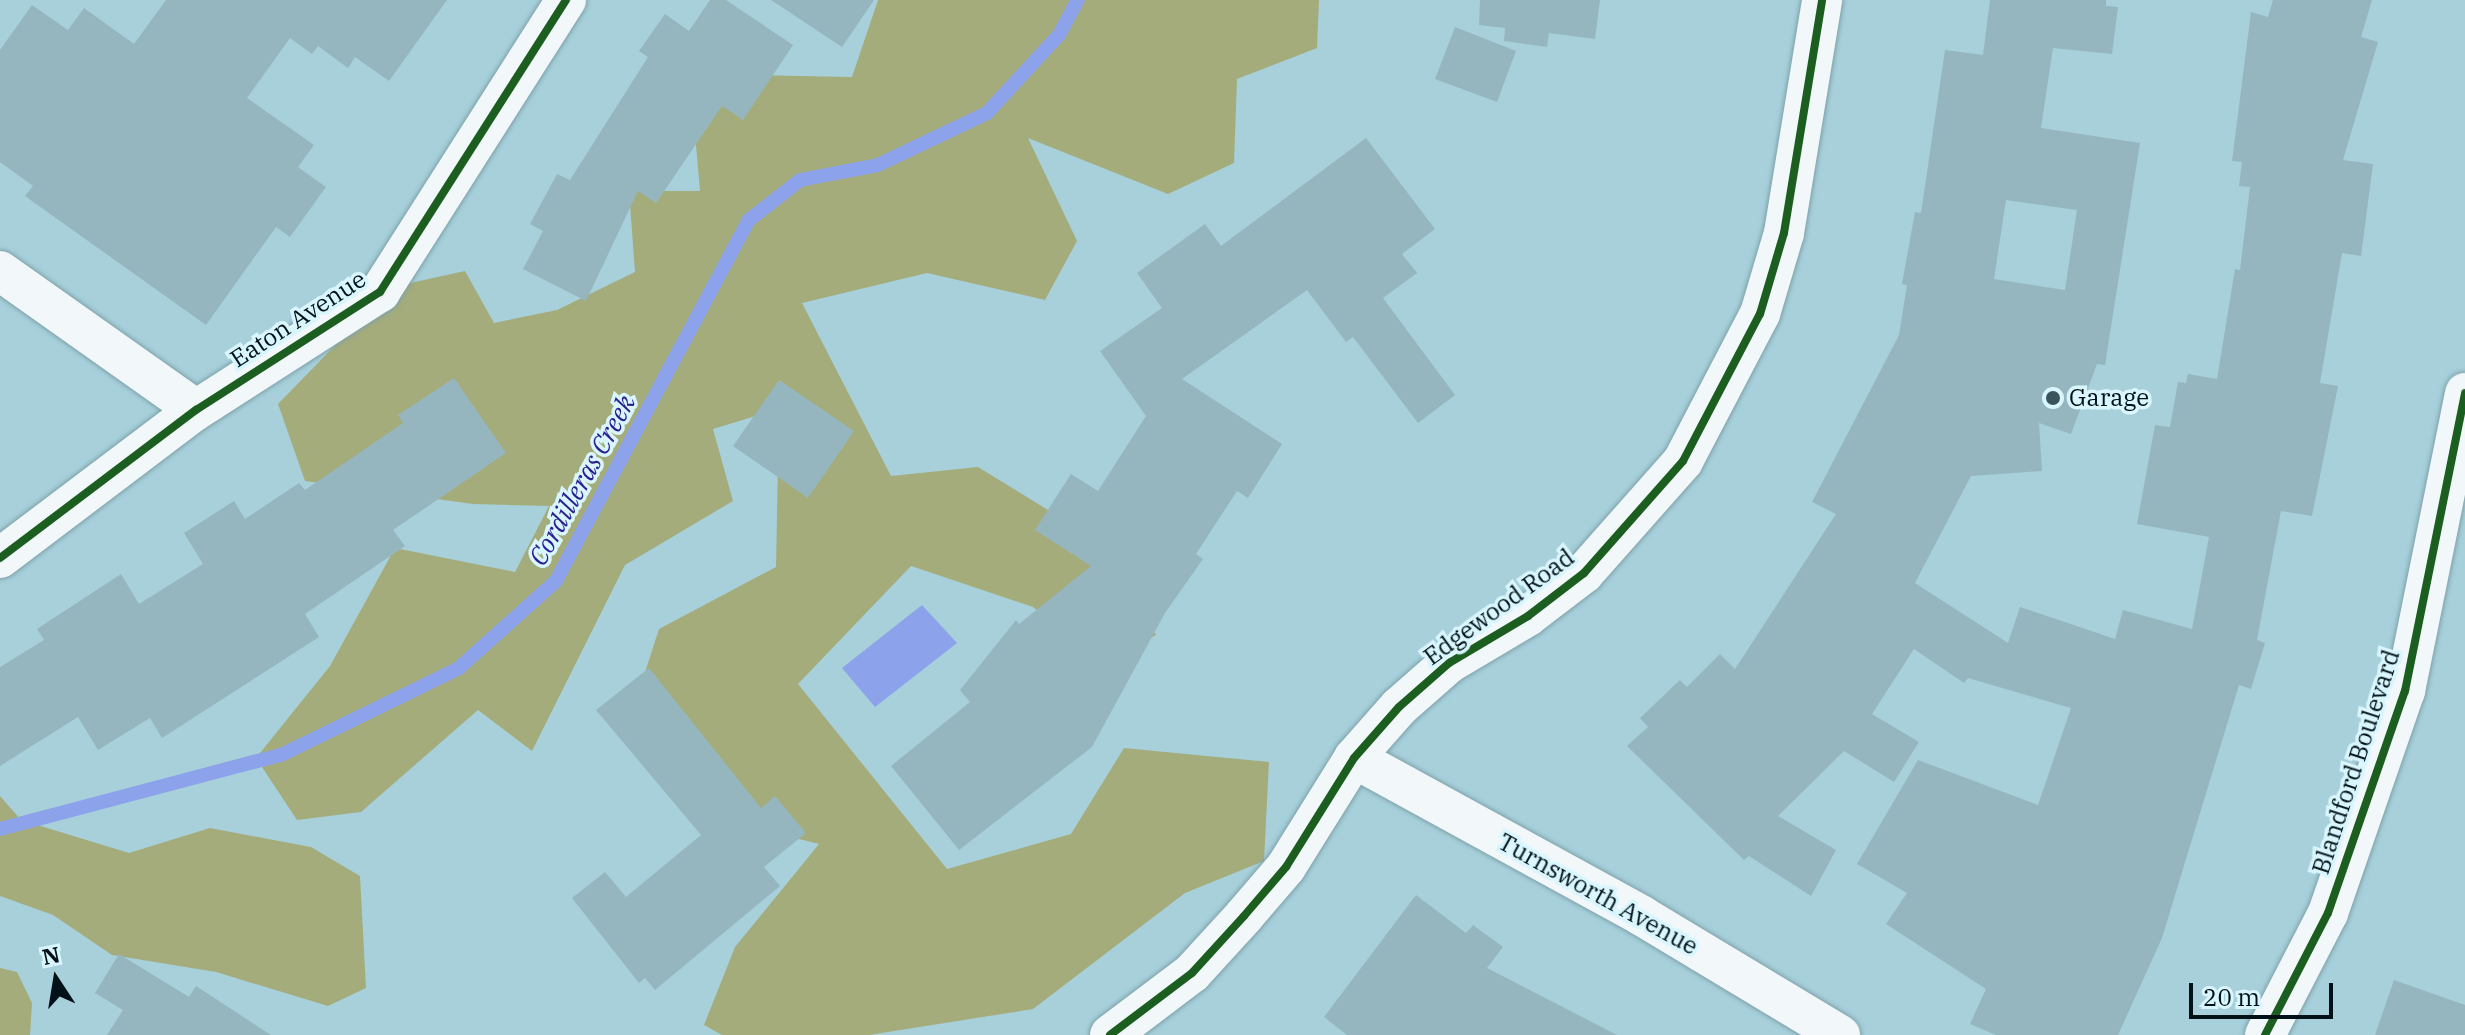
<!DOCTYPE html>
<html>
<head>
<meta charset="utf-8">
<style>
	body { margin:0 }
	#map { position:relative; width:2465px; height:1035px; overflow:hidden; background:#a7d0db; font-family:"IBM Plex Serif",serif }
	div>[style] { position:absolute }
	.forest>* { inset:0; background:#a5ac7b }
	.water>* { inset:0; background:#8ca2ea }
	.stream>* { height:14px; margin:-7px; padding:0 7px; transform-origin:7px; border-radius:7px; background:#8ca2ea }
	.building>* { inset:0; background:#95b6be }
	.roads { filter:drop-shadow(0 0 2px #7fa1a9) drop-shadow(0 0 2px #7fa1a9) }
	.street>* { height:40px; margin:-20px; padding:0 20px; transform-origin:20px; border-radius:20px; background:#f2f8fa }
	.cycleway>* { height:8px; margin:-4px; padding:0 4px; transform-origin:4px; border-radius:4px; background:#1b5e20 }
	.dots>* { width:22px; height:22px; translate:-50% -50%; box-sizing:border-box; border:4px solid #d9f6fe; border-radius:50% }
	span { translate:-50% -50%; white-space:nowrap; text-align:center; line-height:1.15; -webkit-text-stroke:7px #d9f6fe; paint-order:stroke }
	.street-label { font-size:24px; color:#001217 }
	.poi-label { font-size:24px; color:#001217 }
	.left { translate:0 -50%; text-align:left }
	.water-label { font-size:26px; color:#291e90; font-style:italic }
	.north { position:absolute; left:16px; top:939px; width:80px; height:80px; -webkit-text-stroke:6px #d9f6fe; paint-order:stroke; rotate:348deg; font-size:22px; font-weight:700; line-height:32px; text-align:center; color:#001217 }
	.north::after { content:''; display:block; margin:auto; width:28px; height:36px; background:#001217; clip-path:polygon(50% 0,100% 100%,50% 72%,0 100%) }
	.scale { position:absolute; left:2189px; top:983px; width:144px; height:36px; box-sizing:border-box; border:4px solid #001217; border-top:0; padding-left:10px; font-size:24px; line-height:28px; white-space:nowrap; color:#001217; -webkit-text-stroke:6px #d9f6fe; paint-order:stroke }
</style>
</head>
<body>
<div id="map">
	<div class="forest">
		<div style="clip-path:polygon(878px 0,1319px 0,1317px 48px,1237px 79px,1234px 163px,1168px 194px,1028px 138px,1077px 241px,1045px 300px,927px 273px,802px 303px,891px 476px,978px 467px,1092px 537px,1156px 635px,1102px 666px,1033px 607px,911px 566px,798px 684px,947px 869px,1071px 834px,1124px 748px,1269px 762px,1264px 861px,1185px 893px,1033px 1009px,869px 1035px,722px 1035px,704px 1025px,735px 947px,819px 844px,690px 812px,627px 728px,659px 629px,776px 567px,779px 409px,713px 429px,733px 501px,625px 565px,532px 751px,478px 710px,361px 812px,297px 820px,256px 758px,330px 666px,395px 548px,515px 572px,549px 506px,473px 504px,305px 481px,278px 404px,392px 287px,465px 271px,494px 323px,557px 310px,635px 272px,629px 191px,700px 191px,694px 122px,753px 75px,852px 77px)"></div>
		<div style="clip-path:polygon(0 796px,21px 820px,129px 853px,210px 828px,311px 847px,360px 876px,366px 988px,328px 1006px,216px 972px,112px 955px,53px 915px,0 896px)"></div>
		<div style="clip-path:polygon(0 968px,17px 972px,32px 1003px,30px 1035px,0 1035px)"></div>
	</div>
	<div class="water">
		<div style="clip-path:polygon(922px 605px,957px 643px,875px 707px,842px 668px)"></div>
	</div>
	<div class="stream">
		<div style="left:0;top:829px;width:291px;rotate:-14.8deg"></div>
		<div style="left:281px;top:755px;width:198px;rotate:-26deg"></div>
		<div style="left:459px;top:668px;width:130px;rotate:-41.9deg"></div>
		<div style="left:556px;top:581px;width:409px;rotate:-61.9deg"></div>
		<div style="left:749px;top:220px;width:65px;rotate:-38.1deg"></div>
		<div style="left:800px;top:180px;width:79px;rotate:-10.9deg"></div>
		<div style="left:878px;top:165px;width:121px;rotate:-25.5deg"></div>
		<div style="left:987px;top:113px;width:106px;rotate:-47.3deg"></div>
		<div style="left:1059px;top:35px;width:40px;rotate:-62deg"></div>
	</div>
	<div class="building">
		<div style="clip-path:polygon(166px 0,447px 0,389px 81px,355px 57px,348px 68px,318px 46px,312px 54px,290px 38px,247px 98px,314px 145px,298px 167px,326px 187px,290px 237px,276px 227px,206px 325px,25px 196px,33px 186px,0 162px,0 50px,32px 5px,68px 30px,84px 8px,134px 44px)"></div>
		<div style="clip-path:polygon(710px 0,726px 0,793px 45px,743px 120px,722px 106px,656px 203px,638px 191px,586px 301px,523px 269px,543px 231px,530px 224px,557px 174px,570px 180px,648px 57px,639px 51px,665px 14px,689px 31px)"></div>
		<div style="clip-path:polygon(771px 0,874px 0,842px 47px)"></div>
		<div style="clip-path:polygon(1480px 0,1600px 0,1595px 39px,1549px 33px,1547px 47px,1504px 41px,1505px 28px,1479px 25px)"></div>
		<div style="clip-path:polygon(evenodd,1990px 0,2106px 0,2106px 6px,2118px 7px,2112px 54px,2053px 48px,2041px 128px,2140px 143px,2105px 365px,2097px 364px,2071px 434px,2039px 423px,2042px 471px,1971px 476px,1915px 583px,2008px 643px,2020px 607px,2115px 639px,2123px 610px,2192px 629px,2209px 537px,2137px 524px,2155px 425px,2170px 427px,2178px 382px,2186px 383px,2188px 374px,2217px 379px,2235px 269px,2240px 270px,2250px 187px,2239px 186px,2242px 162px,2232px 161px,2251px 12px,2268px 17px,2273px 0,2372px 0,2361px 37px,2378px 42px,2343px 160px,2373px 164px,2361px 256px,2342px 253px,2320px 383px,2338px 386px,2312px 516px,2281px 511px,2257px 640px,2265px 643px,2251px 689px,2239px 685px,2162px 938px,2118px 1035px,1996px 1035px,1970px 1024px,1986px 989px,1886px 924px,1907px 893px,1857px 864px,1918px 760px,2038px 805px,2071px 708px,1968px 678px,1964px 683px,1914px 649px,1872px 714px,1919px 742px,1894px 782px,1844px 751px,1778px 816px,1836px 850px,1811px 896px,1749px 856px,1744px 860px,1627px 746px,1648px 727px,1640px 718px,1680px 680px,1687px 687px,1720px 654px,1735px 669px,1836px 514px,1812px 502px,1899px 335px,1907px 285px,1902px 284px,1915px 212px,1921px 213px,1945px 50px,1983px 55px,1990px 0,2006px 200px,2077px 210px,2065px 290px,1994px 279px,2006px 200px)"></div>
		<div style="clip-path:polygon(1455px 27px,1516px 51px,1497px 102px,1435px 79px)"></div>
		<div style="clip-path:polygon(1366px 138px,1435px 229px,1402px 254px,1417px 273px,1383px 298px,1455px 395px,1418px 423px,1353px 337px,1346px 342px,1307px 290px,1182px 379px,1282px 444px,1248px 498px,1237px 491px,1196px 554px,1203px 559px,1165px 613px,1092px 747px,959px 850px,891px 766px,970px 702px,960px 690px,1016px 620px,1019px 624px,1091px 566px,1035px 530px,1071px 474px,1098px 491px,1146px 416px,1100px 351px,1162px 308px,1137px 273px,1205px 224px,1221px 246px)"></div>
		<div style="clip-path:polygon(454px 378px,506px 453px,393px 530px,405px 546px,305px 614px,319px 637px,162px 738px,150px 718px,98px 750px,78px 717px,0 766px,0 667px,44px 640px,37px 629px,121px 574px,139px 604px,203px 564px,184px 533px,234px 501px,245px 519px,299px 483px,305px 490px,403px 423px,398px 415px)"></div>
		<div style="clip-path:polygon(779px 380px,854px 431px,808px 498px,733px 446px)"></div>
		<div style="clip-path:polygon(649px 668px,761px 808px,775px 796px,806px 833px,764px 867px,780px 886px,655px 990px,645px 978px,639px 983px,572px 898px,605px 872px,626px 897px,701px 835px,596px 710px)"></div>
		<div style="clip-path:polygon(1416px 895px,1466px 933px,1473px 925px,1503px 947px,1487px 968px,1617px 1035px,1347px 1035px,1324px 1017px)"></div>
		<div style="clip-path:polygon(119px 954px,189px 997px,196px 986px,271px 1035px,107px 1035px,123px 1010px,95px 993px)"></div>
		<div style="clip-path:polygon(2394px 980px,2465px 1005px,2465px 1035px,2375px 1035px)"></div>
	</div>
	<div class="roads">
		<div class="street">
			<div style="left:0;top:271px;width:240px;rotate:35.3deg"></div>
			<div style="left:0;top:558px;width:246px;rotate:-37.1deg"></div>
			<div style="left:196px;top:410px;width:219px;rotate:-32.7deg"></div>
			<div style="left:380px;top:292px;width:346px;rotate:-57.5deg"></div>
			<div style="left:1354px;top:758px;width:328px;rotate:28.7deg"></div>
			<div style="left:1642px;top:916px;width:231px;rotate:31deg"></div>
			<div style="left:1110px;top:1035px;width:103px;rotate:-37.1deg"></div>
			<div style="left:1192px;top:973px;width:77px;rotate:-47.6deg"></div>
			<div style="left:1244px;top:916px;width:65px;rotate:-49.4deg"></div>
			<div style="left:1286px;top:867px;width:128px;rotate:-58deg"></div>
			<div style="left:1354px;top:758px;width:68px;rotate:-48.6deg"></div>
			<div style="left:1399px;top:707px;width:67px;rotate:-41.3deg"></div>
			<div style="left:1449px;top:663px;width:92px;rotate:-30.7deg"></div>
			<div style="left:1528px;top:616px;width:71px;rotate:-37.5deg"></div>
			<div style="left:1584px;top:573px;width:149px;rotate:-48.5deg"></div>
			<div style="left:1683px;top:461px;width:166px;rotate:-62.4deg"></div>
			<div style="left:1760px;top:314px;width:84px;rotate:-73.5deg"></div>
			<div style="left:1784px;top:233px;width:236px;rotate:-80.7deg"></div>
			<div style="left:2265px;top:1035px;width:137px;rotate:-62.7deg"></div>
			<div style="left:2328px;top:913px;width:235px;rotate:-70.9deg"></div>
			<div style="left:2405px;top:691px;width:304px;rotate:-78.6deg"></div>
		</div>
	</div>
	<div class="cycleway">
		<div style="left:0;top:558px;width:246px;rotate:-37.1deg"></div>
		<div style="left:196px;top:410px;width:219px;rotate:-32.7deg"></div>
		<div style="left:380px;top:292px;width:346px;rotate:-57.5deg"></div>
		<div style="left:1110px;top:1035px;width:103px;rotate:-37.1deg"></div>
		<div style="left:1192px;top:973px;width:77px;rotate:-47.6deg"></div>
		<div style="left:1244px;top:916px;width:65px;rotate:-49.4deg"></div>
		<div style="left:1286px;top:867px;width:128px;rotate:-58deg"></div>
		<div style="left:1354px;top:758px;width:68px;rotate:-48.6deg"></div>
		<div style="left:1399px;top:707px;width:67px;rotate:-41.3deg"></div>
		<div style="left:1449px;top:663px;width:92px;rotate:-30.7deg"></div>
		<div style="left:1528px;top:616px;width:71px;rotate:-37.5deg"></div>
		<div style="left:1584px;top:573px;width:149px;rotate:-48.5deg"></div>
		<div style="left:1683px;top:461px;width:166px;rotate:-62.4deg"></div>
		<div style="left:1760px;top:314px;width:84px;rotate:-73.5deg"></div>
		<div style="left:1784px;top:233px;width:236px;rotate:-80.7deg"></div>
		<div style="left:2265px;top:1035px;width:137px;rotate:-62.7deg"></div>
		<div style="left:2328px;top:913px;width:235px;rotate:-70.9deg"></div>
		<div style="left:2405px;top:691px;width:304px;rotate:-78.6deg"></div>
	</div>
	<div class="dots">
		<div style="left:2053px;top:398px;background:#3a545c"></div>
	</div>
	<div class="street-label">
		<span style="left:298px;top:319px;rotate:-33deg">Eaton Avenue</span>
		<span style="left:1499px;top:607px;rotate:-36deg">Edgewood Road</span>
		<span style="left:2356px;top:762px;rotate:-72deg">Blandford Boulevard</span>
		<span style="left:1598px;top:894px;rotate:29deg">Turnsworth Avenue</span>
	</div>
	<div class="poi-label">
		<span class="left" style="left:2069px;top:398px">Garage</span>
	</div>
	<div class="water-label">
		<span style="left:582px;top:480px;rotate:-61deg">Cordilleras Creek</span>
	</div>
	<div class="north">N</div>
	<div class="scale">20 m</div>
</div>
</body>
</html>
